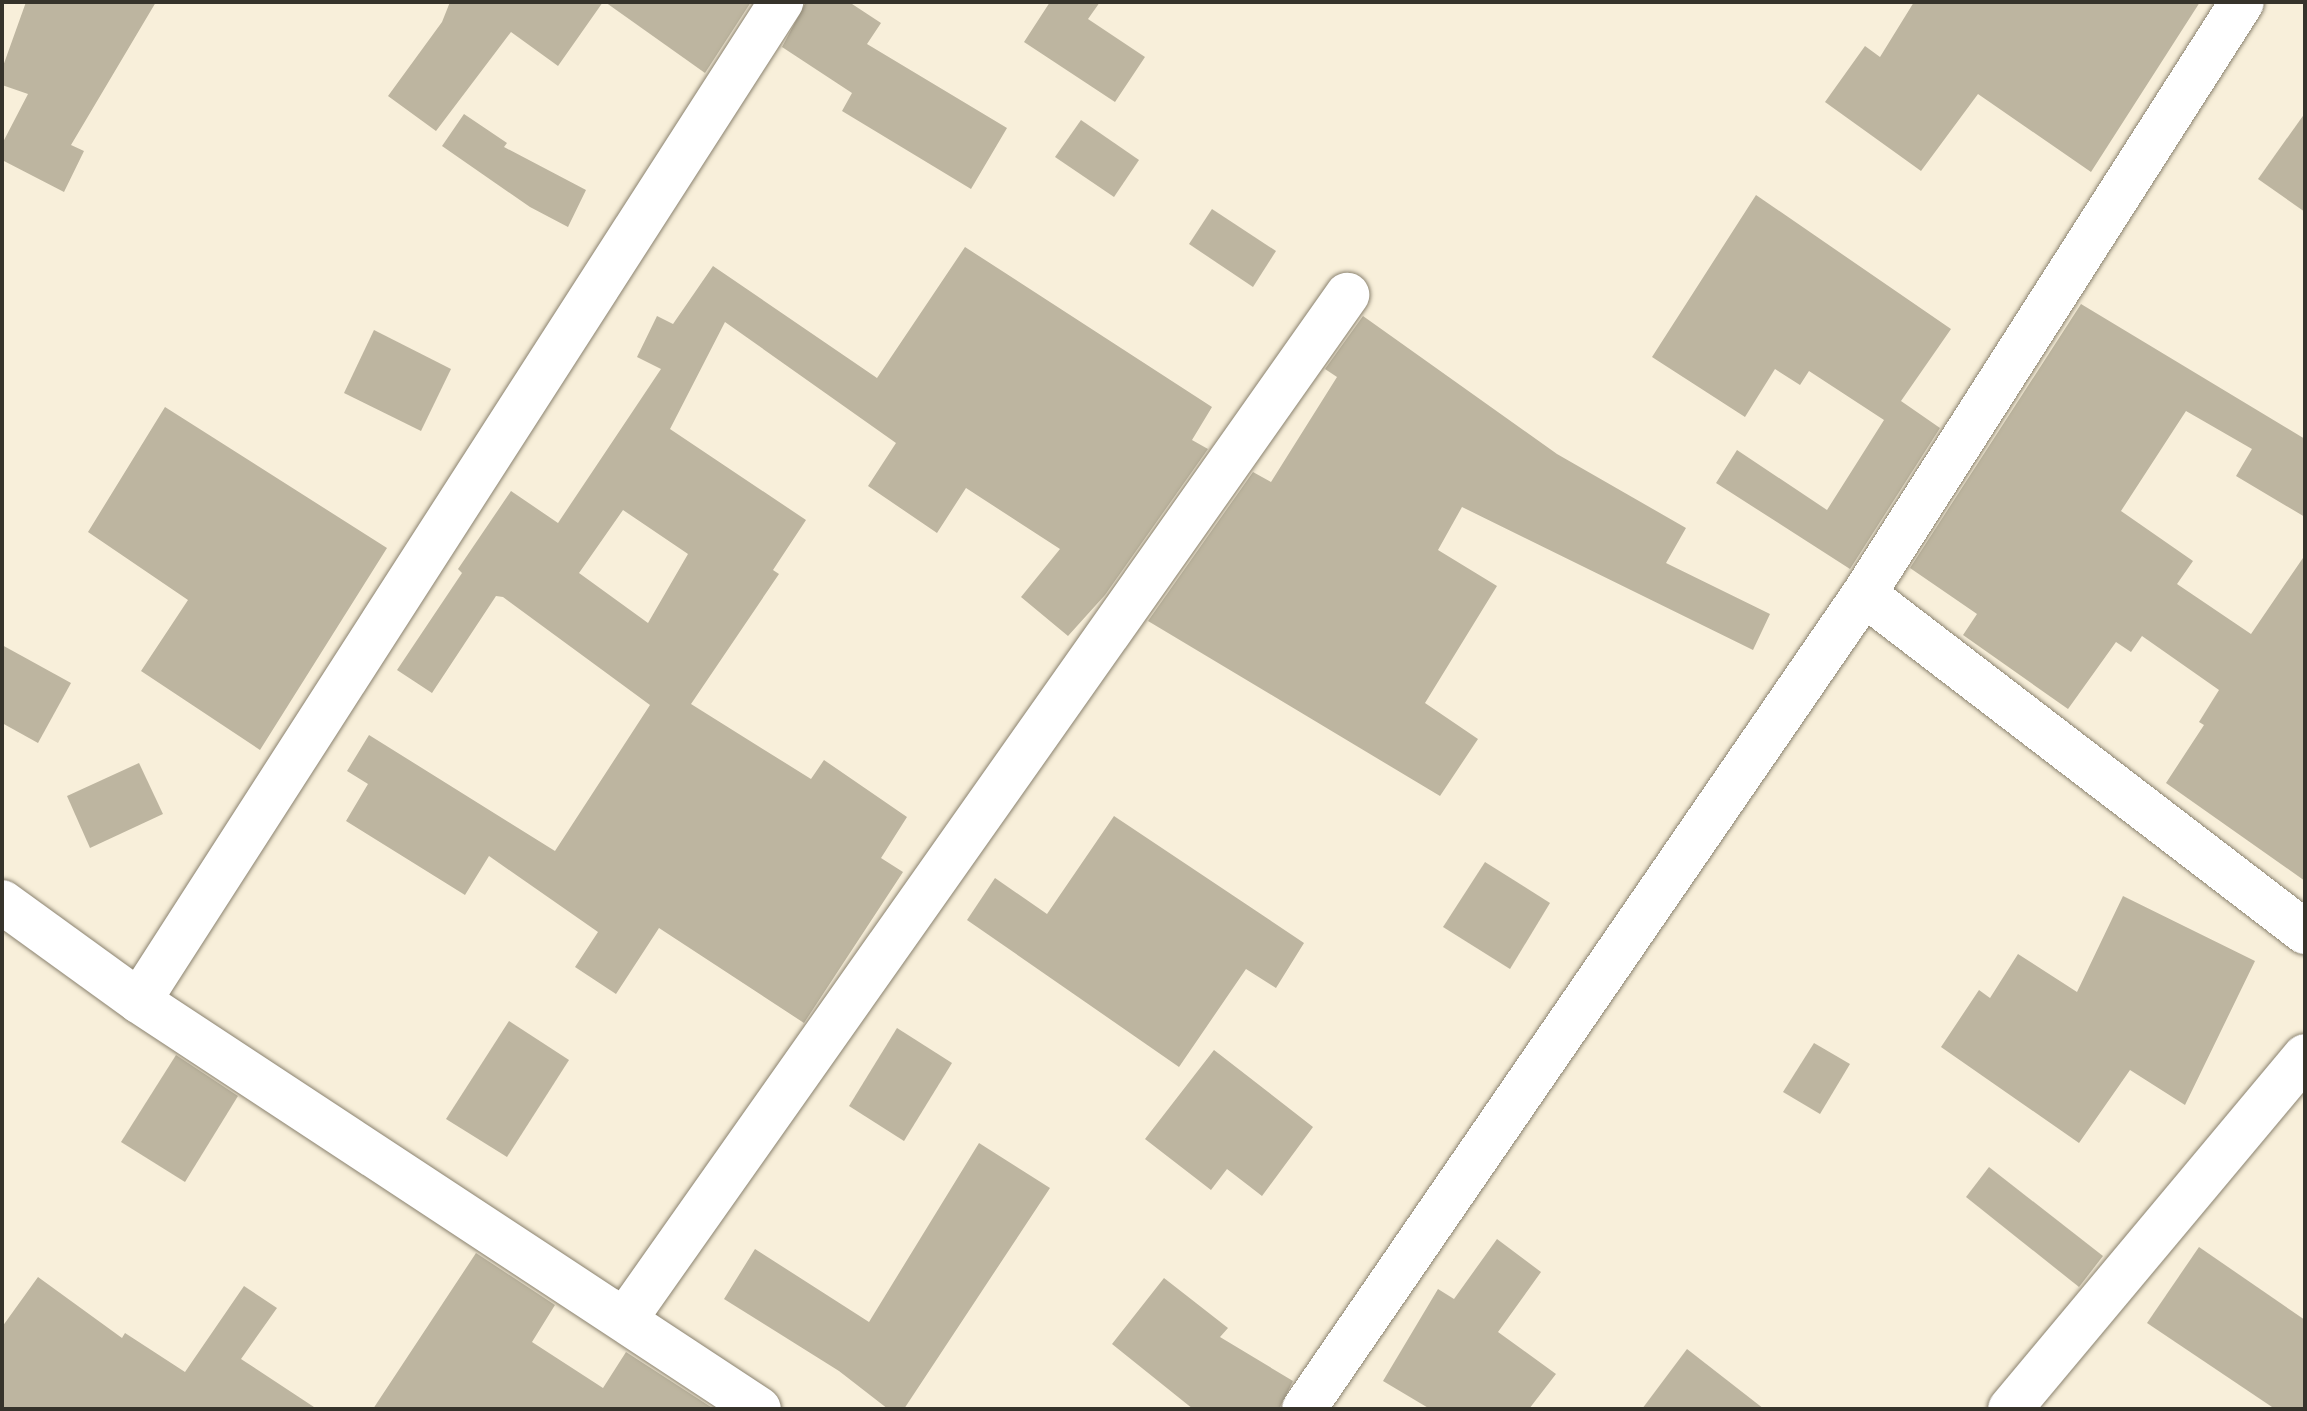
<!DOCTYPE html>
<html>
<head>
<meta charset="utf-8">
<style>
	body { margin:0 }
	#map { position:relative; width:2307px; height:1411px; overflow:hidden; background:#f8efda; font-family:Lato,sans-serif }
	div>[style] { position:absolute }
	.building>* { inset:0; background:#bdb5a0 }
	.roads { filter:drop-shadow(0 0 2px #8a826f) drop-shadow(0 0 2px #8a826f) }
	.minor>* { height:44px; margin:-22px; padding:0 22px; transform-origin:22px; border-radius:22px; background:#fff }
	span { translate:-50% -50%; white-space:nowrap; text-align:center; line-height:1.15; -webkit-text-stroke:6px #fff; paint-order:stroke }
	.frame { position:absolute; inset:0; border:4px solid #36332b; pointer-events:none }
</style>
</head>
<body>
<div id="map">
	<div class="building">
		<div style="clip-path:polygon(26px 2px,156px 2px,71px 145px,84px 151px,64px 192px,2px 160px,2px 144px,28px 94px,2px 85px,2px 69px)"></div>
		<div style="clip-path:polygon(450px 2px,603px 2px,558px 66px,511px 32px,436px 131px,388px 96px,442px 22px)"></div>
		<div style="clip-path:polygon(605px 2px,751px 2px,705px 73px)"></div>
		<div style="clip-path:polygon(806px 2px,849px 2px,881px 23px,867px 44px,1007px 128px,971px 189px,842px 111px,852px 93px,782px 47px)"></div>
		<div style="clip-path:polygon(1050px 2px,1100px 2px,1088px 19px,1145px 57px,1115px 102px,1024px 42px)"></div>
		<div style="clip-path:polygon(1914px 2px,2200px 2px,2091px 172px,1978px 94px,1921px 171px,1825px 102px,1865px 46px,1880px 57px)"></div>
		<div style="clip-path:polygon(2305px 113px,2305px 212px,2258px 179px)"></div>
		<div style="clip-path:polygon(464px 114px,507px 143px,504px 147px,586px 190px,568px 227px,530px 207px,442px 146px)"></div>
		<div style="clip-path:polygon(1081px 120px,1139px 160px,1114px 197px,1055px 157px)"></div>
		<div style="clip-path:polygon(1756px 195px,1951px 329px,1901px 401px,1940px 428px,1850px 569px,1716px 483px,1737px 450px,1827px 510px,1884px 420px,1809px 371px,1800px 385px,1775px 369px,1745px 417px,1652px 357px)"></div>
		<div style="clip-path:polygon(1212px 209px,1276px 251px,1253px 287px,1189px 244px)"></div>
		<div style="clip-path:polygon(evenodd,965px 247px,1212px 407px,1192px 440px,1208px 449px,1105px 595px,1068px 636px,1021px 597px,1060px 549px,966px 488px,937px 533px,868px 486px,896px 443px,725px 322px,670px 429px,806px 520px,773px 570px,779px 574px,691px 704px,811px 779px,824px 760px,907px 817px,881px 858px,903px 872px,804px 1023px,659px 928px,616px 994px,575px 967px,598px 932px,489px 856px,465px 895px,346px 821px,368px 784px,347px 771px,369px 735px,555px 851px,650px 705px,503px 597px,496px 596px,432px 693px,397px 670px,462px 573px,458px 569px,511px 491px,558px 523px,661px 369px,637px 357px,657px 316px,673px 324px,713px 266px,877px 378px,965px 247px,623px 510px,688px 554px,648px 623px,579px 573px,623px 510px)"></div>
		<div style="clip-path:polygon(2081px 304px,2305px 439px,2305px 517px,2236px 476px,2252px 449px,2186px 411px,2121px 511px,2193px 561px,2177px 584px,2251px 634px,2305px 555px,2305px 881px,2166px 783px,2204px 725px,2199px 722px,2219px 690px,2142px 636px,2131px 652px,2116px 642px,2068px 709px,1963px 635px,1977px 614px,1910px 568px)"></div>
		<div style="clip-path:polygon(1363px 316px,1557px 454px,1686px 528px,1666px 563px,1770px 614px,1753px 650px,1462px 507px,1438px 550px,1497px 586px,1425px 703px,1478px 739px,1440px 796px,1148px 621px,1253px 472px,1271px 482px,1337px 377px,1325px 369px)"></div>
		<div style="clip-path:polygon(374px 330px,451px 369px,421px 431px,344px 393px)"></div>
		<div style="clip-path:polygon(165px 407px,387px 548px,260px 750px,141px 671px,188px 600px,88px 532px)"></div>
		<div style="clip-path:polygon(2px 645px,71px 683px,38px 743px,2px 723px)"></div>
		<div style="clip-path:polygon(139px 763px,163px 814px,90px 848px,67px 796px)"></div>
		<div style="clip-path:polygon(1114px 816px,1304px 943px,1276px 988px,1246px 969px,1179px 1067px,967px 920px,995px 878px,1047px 914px)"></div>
		<div style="clip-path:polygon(1485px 862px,1550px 903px,1510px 969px,1443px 927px)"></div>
		<div style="clip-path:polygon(2123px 896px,2255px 961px,2185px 1105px,2130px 1070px,2079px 1143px,1941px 1047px,1979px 990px,1990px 998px,2018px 954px,2077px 992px)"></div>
		<div style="clip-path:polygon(509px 1021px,569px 1060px,507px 1157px,446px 1119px)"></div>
		<div style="clip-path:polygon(897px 1028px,952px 1063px,904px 1141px,849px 1106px)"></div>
		<div style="clip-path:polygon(1814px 1043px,1850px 1064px,1820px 1114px,1783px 1092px)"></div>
		<div style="clip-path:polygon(1214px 1050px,1313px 1127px,1262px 1196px,1227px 1169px,1211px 1190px,1145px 1139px)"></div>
		<div style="clip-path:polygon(176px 1055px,238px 1096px,185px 1182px,121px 1142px)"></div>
		<div style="clip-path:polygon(979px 1143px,1050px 1188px,904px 1409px,888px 1409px,839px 1371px,724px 1299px,755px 1249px,869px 1322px)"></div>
		<div style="clip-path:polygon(1989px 1167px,2103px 1256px,2079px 1287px,1966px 1197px)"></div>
		<div style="clip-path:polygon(1497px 1239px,1541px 1272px,1498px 1332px,1556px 1374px,1529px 1409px,1430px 1409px,1383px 1381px,1438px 1289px,1454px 1299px)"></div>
		<div style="clip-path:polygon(2199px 1247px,2305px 1320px,2305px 1409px,2275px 1409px,2147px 1323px)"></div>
		<div style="clip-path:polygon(476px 1253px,555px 1305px,532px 1342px,603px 1388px,626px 1352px,714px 1409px,373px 1409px)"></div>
		<div style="clip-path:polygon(38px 1277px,122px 1338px,125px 1333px,185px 1372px,244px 1286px,277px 1308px,241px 1359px,317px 1409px,2px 1409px,2px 1327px)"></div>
		<div style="clip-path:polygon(1164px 1278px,1228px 1328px,1220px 1337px,1293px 1381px,1279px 1409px,1193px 1409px,1112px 1344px)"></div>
		<div style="clip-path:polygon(1687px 1349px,1764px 1409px,1642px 1409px)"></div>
	</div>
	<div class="roads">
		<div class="minor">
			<div style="left:1864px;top:594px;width:556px;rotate:37.47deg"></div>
			<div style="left:2px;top:902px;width:169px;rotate:35.9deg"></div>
			<div style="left:139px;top:1001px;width:742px;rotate:33.35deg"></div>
			<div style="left:139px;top:1001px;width:1188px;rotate:-57.27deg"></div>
			<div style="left:626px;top:1318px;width:1252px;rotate:-54.82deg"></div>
			<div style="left:1304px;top:1409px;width:989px;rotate:-55.51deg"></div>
			<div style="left:1864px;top:594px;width:702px;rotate:-57.44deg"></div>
			<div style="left:2010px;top:1409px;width:460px;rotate:-50.1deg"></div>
		</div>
	</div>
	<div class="frame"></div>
</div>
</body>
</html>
